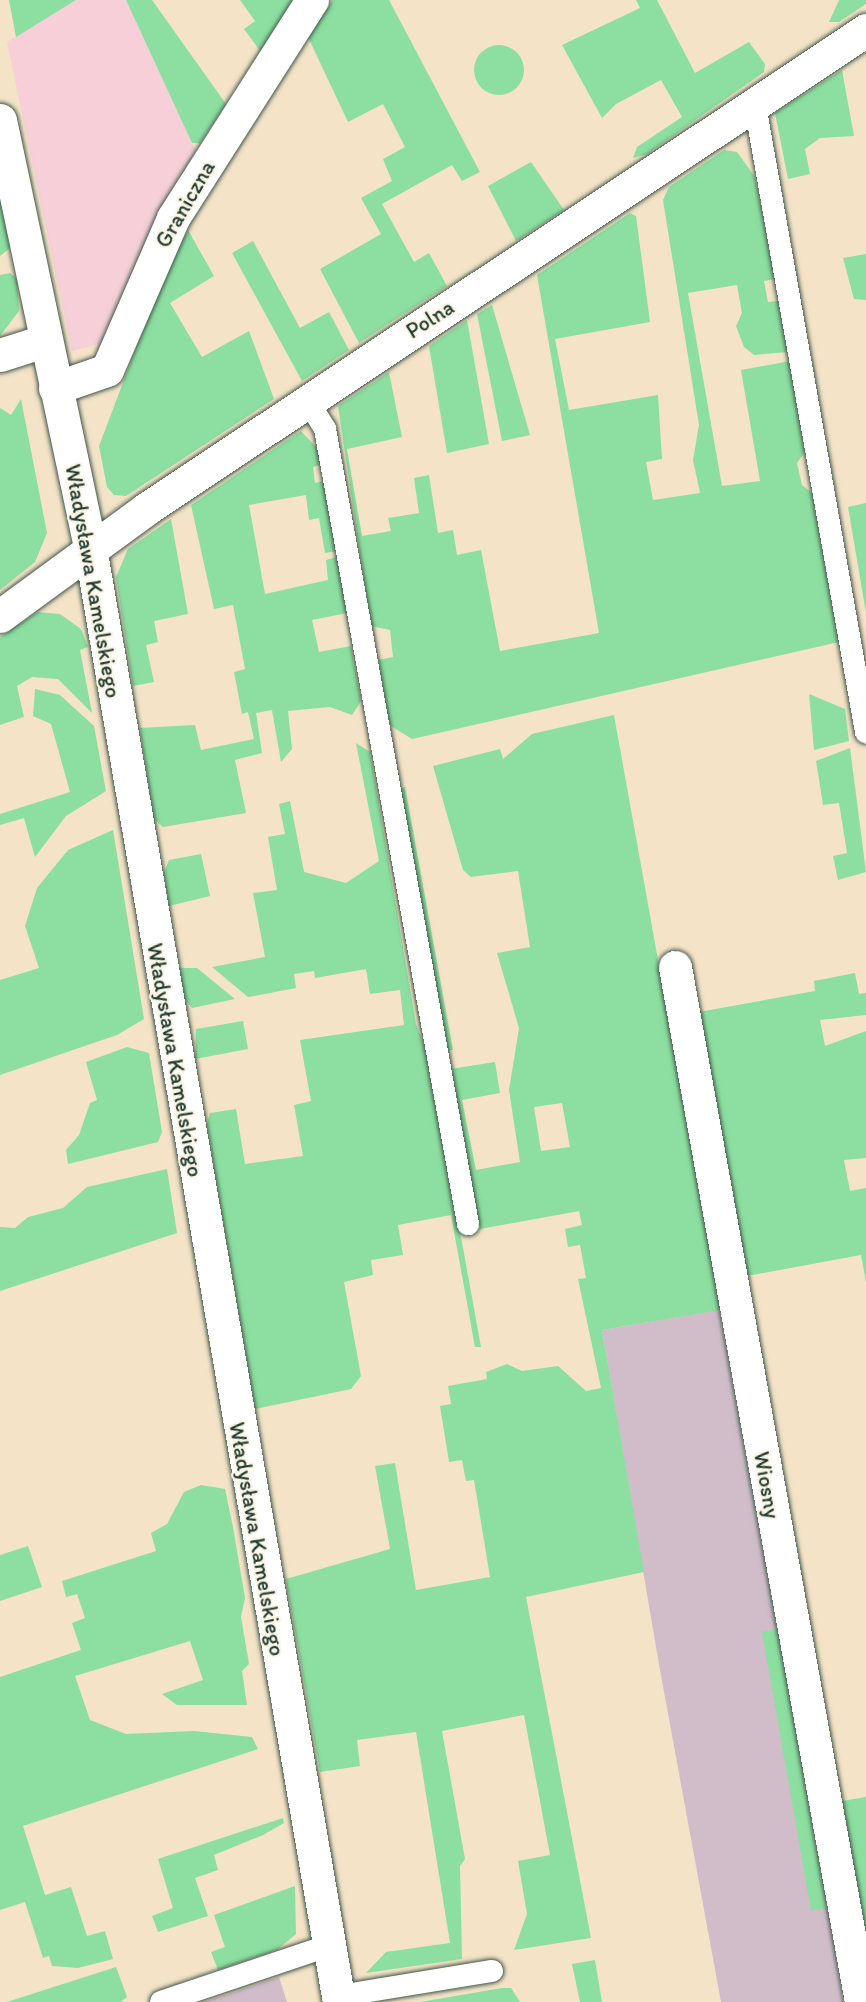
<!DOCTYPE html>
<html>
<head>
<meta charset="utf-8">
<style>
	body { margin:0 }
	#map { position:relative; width:866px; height:2002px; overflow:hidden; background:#f4e3c7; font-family:Itim,sans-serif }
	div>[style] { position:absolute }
	.built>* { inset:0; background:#f6cfd8 }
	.industrial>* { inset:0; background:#d1bdca }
	.green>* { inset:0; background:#8cdfa0 }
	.round { border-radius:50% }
	.roads { filter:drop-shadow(0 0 2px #3f564a) drop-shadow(0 0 2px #3f564a) }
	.service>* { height:22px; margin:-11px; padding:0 11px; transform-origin:11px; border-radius:11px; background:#fff }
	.minor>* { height:33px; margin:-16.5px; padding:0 16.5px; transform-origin:16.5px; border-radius:16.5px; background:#fff }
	span { translate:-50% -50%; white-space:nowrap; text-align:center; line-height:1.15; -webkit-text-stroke:4.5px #fcf5e5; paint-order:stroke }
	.street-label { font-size:22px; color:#1f3d34 }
</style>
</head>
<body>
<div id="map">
	<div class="built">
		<div style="clip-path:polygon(76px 0,126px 0,196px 151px,102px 343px,72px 351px,7px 42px)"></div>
	</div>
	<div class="industrial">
		<div style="clip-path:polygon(719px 1310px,828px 1910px,843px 2002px,721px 2002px,660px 1670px,602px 1330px)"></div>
		<div style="clip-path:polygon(279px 1977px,287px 2002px,204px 2002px)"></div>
	</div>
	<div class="green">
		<div style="clip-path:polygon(9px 0,76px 0,16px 37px)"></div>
		<div style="clip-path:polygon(126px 0,152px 0,226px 104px,200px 143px,192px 143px)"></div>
		<div style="clip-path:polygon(240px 0,296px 0,261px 52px,244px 29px,255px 21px)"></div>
		<div style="clip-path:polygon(333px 0,389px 0,480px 172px,462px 181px,452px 165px,382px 204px,414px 262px,429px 253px,447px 286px,359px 343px,320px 269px,381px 234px,361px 198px,392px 181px,383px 159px,405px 147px,383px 104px,348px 122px,308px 37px)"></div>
		<div style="clip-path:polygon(636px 0,657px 0,695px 73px,749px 42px,765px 64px,764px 72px,647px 154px,633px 158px,637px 147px,682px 117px,661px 80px,616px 104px,602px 118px,562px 45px,640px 8px)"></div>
		<div style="clip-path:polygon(839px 0,866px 0,866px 4px,839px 22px,829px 22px)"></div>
		<div class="round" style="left:474px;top:45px;width:50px;height:50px"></div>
		<div style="clip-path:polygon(842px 70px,854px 136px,820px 138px,805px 149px,810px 174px,788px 179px,775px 113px)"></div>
		<div style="clip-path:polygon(724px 150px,737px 152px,755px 177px,775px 279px,764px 281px,768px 302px,778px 301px,788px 352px,754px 355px,744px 347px,736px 326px,742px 313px,737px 285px,688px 293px,722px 486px,760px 481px,741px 370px,790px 361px,805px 452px,797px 463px,802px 485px,812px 493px,839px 642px,412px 739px,391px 726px,387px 716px,378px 660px,393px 657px,390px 630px,371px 626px,338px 406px,389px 372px,402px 437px,347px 449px,362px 536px,391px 531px,388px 518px,419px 513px,414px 478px,429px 475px,438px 533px,453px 530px,457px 555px,481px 550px,500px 651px,599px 633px,537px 275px,630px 213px,636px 216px,650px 322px,555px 339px,569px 410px,658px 395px,662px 459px,646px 462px,653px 500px,700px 493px,693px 460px,699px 425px,663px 200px,669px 187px)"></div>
		<div style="clip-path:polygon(531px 162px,564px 210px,516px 241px,488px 186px)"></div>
		<div style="clip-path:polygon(0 195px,11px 247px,0 256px)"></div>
		<div style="clip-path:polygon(188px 230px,214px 276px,170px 303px,202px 357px,249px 331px,274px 399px,126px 496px,114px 495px,107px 487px,99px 446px,160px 285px)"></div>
		<div style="clip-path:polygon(253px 241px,300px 328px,329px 312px,349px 350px,302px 381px,232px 253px)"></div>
		<div style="clip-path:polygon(866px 254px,866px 300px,854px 299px,843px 258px)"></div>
		<div style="clip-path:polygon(10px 273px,17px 278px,19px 311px,0 336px,0 275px)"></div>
		<div style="clip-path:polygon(492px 305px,530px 435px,502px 441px,477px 314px)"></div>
		<div style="clip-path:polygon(467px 320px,489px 444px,447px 453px,429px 346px)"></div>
		<div style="clip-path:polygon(21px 399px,47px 533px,35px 562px,0 590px,0 408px,11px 415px)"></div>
		<div style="clip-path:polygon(301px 431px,318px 449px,321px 465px,313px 467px,315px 483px,324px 481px,337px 551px,325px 553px,319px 518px,309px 520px,306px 495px,249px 505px,265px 594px,328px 580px,326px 560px,337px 557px,347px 613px,312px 620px,319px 652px,351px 646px,361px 701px,352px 715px,330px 707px,288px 711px,292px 749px,281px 762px,272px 710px,256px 713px,262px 753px,235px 760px,246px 813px,163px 827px,154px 819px,140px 728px,195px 725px,201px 750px,254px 739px,248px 712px,242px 714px,234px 672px,245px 669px,233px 605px,214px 609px,191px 505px)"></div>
		<div style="clip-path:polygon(866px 503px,866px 613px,848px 507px)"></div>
		<div style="clip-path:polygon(171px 519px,188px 614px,154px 621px,158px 642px,146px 645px,154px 682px,133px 686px,116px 577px,128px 549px)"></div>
		<div style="clip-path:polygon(38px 612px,60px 614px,81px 629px,88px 647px,80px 650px,92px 713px,58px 679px,32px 677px,17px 686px,24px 717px,0 725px,0 637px)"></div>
		<div style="clip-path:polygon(35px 689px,60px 695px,94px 726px,106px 791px,66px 816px,35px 857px,24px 818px,0 825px,0 814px,70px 792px,51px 724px,33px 716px)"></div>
		<div style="clip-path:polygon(809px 694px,845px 709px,849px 741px,814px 750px)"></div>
		<div style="clip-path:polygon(evenodd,614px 715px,721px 1310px,602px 1330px,644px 1572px,526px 1597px,591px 1938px,514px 1950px,527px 1914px,518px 1861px,550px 1855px,524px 1715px,442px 1731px,465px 1859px,460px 1866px,462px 1959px,366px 1973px,386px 1952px,450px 1943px,416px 1732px,357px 1740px,360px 1766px,320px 1772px,286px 1579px,390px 1549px,375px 1466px,395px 1463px,416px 1590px,490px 1577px,474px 1480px,466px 1481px,462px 1460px,449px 1462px,440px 1406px,451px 1404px,448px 1386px,487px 1379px,486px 1372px,507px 1364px,522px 1371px,558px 1366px,586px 1391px,601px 1388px,578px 1279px,586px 1278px,580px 1245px,568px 1247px,565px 1229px,582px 1225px,579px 1211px,480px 1229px,451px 1069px,495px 1062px,500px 1093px,462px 1100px,476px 1170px,520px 1162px,509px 1090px,519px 1028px,497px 953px,530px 947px,518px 871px,471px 877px,463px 870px,433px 766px,500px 749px,503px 759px,532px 734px,614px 715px,562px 1103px,570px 1147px,541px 1151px,534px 1107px,562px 1103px)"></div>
		<div style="clip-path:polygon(356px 743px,370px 752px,416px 1024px,428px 1055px,481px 1347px,475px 1347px,451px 1215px,398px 1225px,403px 1255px,371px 1260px,373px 1275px,344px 1282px,361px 1376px,351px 1389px,255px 1409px,207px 1124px,210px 1113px,236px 1109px,245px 1164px,303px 1156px,294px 1105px,311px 1101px,300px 1040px,404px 1025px,400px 990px,370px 994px,366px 969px,315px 978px,314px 971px,294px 974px,296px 988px,248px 997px,212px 967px,265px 957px,253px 893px,277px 890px,268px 837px,285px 834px,279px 804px,290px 801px,304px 872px,346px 883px,379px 861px)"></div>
		<div style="clip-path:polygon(850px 748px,866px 872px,838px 880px,833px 856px,847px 853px,839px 803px,823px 805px,816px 761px)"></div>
		<div style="clip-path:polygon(405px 787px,453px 1050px,447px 1051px,399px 789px)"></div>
		<div style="clip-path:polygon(113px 830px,144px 1019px,117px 1035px,0 1075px,0 980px,39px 968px,25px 926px,37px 888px,68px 850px)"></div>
		<div style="clip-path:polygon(201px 854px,210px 896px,169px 906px,164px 872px,169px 860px)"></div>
		<div style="clip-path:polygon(180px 968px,197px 968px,235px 999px,192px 1008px,184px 998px)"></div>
		<div style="clip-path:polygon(855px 973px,859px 994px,866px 993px,866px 1015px,820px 1020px,825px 1046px,866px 1031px,866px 1158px,844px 1160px,850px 1191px,866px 1188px,866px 1282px,861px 1255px,747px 1276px,699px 1012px,815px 991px,814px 981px)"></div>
		<div style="clip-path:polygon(243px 1021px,248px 1049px,195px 1059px,196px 1029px)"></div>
		<div style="clip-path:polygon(127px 1047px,149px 1053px,162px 1132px,158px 1142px,68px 1164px,66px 1150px,79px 1135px,90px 1103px,97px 1100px,86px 1062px)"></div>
		<div style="clip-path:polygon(167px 1169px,177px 1233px,0 1291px,0 1227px,15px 1228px,28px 1217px,63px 1208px,87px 1187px)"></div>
		<div style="clip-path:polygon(201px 1485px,225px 1489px,233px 1527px,245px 1598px,241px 1617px,249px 1664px,242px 1671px,247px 1705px,177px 1705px,162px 1694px,203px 1680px,190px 1641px,75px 1676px,90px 1720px,126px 1734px,194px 1731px,252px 1737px,258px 1749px,23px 1826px,45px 1895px,71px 1887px,87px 1936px,105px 1931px,113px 1959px,78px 1968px,52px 1966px,49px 1956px,43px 1958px,25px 1902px,0 1910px,0 1677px,81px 1650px,72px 1623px,85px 1618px,77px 1594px,66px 1597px,62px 1581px,156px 1551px,151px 1533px,167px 1524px,184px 1492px)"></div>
		<div style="clip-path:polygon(28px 1546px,42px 1587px,0 1601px,0 1555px)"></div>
		<div style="clip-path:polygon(778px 1629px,827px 1908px,811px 1911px,762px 1632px)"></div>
		<div style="clip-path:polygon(866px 1797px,866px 1933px,842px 1801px)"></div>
		<div style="clip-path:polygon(283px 1818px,284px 1823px,263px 1835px,214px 1855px,218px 1870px,195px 1878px,208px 1916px,158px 1932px,152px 1916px,173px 1908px,158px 1859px)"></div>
		<div style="clip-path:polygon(295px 1886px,296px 1934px,277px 1950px,218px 1970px,211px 1952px,225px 1947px,214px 1915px)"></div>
		<div style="clip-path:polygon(595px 1960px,602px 2002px,580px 2002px,572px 1964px)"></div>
		<div style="clip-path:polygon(116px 1967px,127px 1997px,121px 2002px,7px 2002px)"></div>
		<div style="clip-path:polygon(502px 1988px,511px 1988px,520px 2002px,420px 2002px)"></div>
	</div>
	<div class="roads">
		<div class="service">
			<div style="left:755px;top:105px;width:637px;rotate:79.96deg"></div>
			<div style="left:307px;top:400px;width:34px;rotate:58deg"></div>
			<div style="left:325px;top:429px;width:808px;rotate:79.8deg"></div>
			<div style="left:339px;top:1996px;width:155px;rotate:-9.3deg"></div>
			<div style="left:161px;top:2002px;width:178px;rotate:-18.6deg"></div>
		</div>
		<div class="minor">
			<div style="left:0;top:120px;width:436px;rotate:78.1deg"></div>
			<div style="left:90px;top:547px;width:1476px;rotate:80.29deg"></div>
			<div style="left:0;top:355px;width:46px;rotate:-17.7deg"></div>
			<div style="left:55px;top:388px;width:55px;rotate:-19.1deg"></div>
			<div style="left:107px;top:370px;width:166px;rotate:-66.5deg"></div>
			<div style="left:173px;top:218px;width:259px;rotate:-57.5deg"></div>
			<div style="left:0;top:616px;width:181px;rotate:-36.2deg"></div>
			<div style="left:146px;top:509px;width:865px;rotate:-33.63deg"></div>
			<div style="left:675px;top:967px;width:1052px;rotate:79.81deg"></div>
		</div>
	</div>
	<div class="street-label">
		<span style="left:185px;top:204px;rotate:-60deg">Graniczna</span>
		<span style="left:430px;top:319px;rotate:-33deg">Polna</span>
		<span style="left:93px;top:581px;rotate:80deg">Władysława Kamelskiego</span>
		<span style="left:175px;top:1060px;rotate:80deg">Władysława Kamelskiego</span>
		<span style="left:767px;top:1485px;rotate:80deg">Wiosny</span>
		<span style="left:257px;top:1539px;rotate:80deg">Władysława Kamelskiego</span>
	</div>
</div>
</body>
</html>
